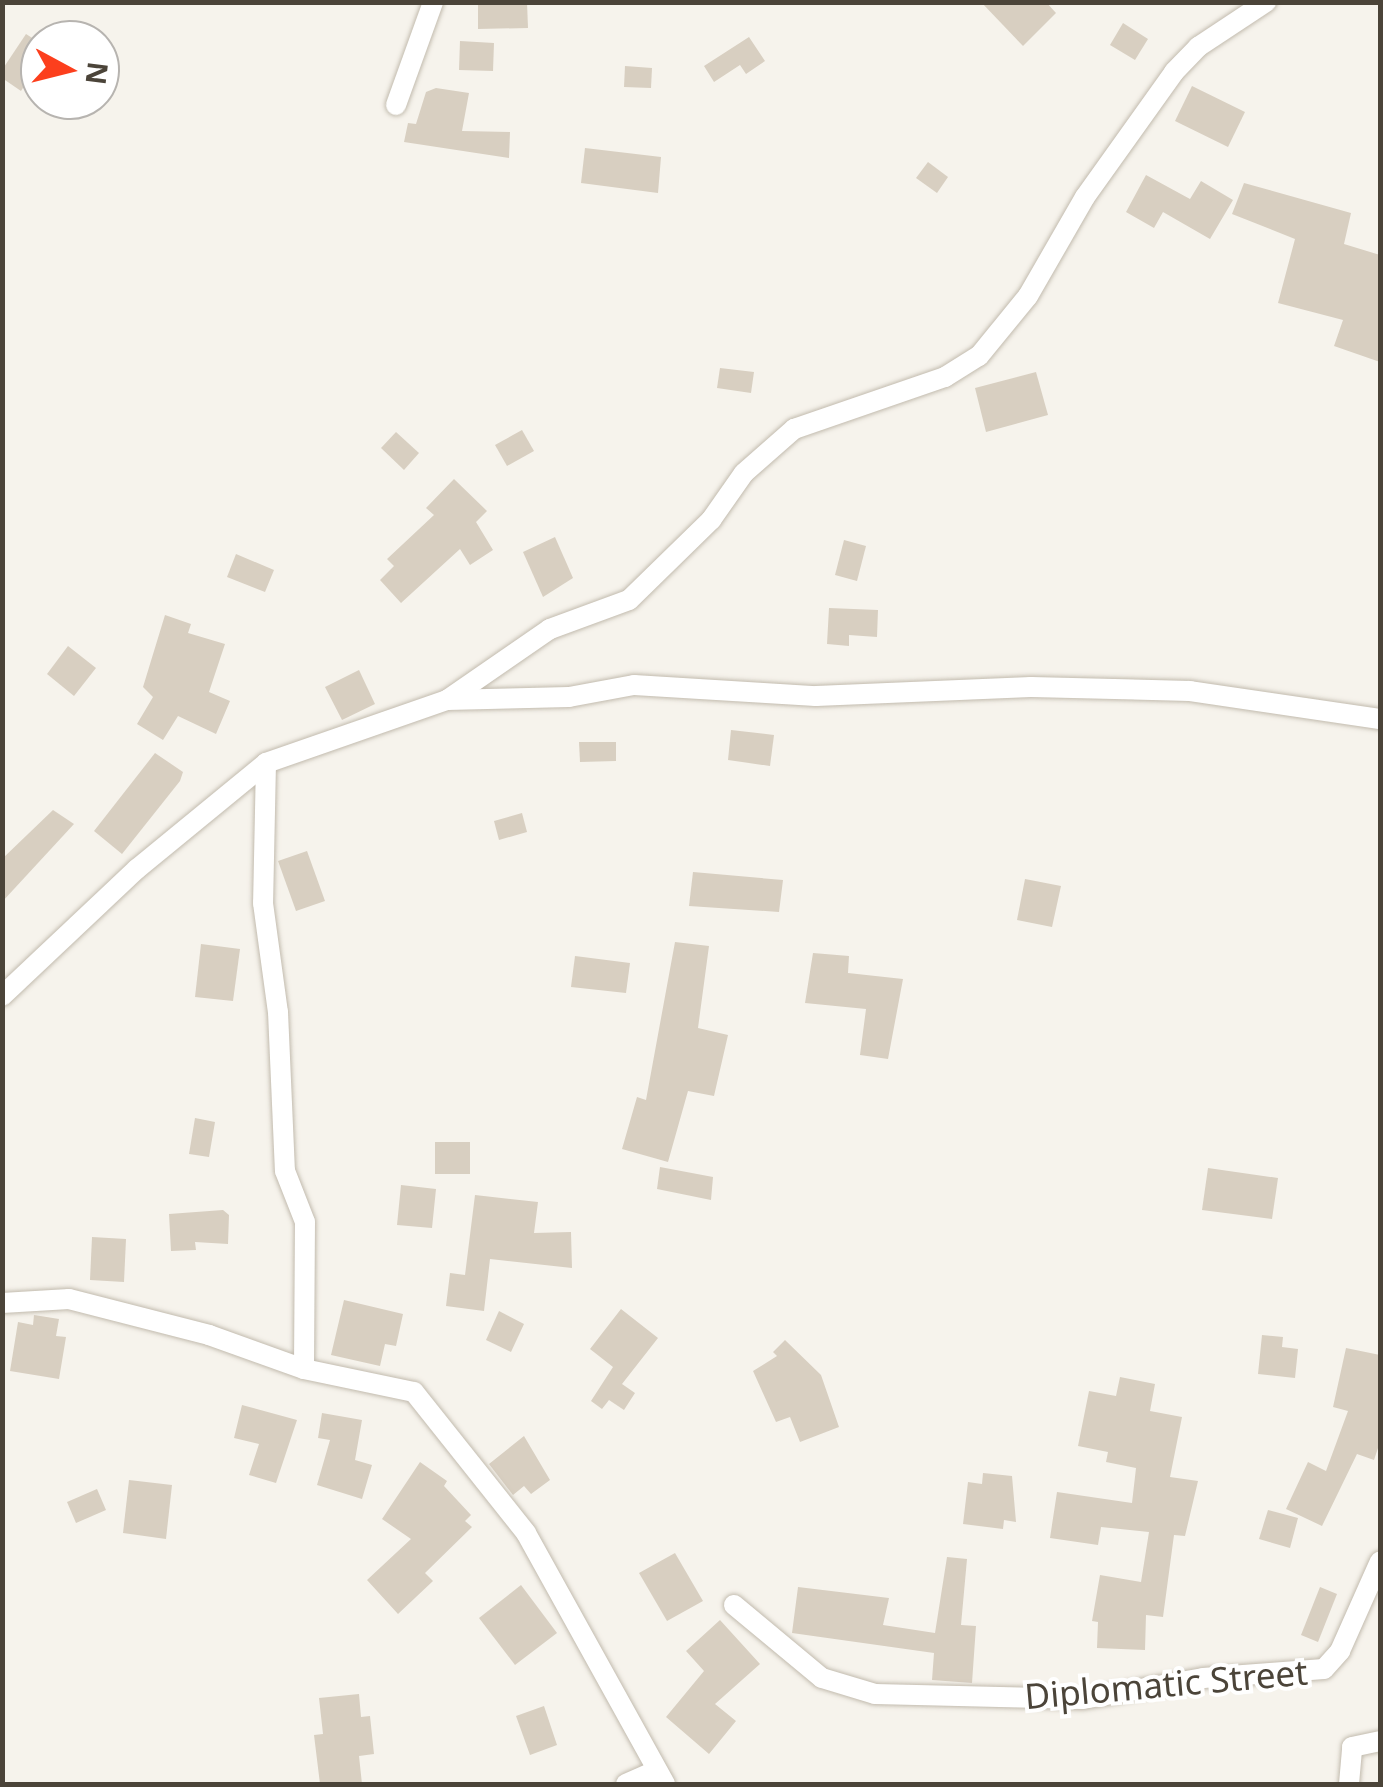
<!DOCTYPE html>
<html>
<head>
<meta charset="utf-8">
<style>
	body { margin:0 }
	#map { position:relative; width:1383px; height:1787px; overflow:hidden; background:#f6f3ec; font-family:"Noto Sans",sans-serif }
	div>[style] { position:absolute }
	.building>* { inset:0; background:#d8cfc1 }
	.roads { filter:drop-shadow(0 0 2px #c2bbae) drop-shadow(0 0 2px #c2bbae) }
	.minor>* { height:20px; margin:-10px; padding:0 10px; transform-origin:10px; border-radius:10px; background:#fff }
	span { translate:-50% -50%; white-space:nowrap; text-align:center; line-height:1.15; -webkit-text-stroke:8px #fff; paint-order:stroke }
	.street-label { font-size:35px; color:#4b4439 }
	.frame { position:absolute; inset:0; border:5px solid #4b4439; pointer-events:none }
	.north { position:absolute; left:20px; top:20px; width:100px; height:100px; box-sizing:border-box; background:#fff; border:2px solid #b7b4b0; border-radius:50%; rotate:97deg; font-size:28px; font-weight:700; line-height:40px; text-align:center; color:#4b4439 }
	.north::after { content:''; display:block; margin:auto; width:35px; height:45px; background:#fc3f1d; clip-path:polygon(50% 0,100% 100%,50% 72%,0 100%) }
</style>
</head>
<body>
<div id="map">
	<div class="building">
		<div style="clip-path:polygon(478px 2px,527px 2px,528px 28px,478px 29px)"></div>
		<div style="clip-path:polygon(981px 2px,1046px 2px,1056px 13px,1023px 46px)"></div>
		<div style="clip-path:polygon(1123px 23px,1148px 39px,1135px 60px,1110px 45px)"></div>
		<div style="clip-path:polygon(26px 34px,40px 43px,40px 62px,21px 91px,2px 78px,2px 70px)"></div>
		<div style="clip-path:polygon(749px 37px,765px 61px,746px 74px,740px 65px,714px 82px,704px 66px)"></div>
		<div style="clip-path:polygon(460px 41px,494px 43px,493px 71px,459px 70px)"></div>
		<div style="clip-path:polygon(625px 66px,652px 68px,651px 88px,624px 87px)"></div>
		<div style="clip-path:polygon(1192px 86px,1245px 112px,1228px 147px,1175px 121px)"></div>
		<div style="clip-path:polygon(436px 88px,469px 93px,462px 131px,510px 132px,509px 158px,404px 142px,408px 123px,416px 124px,426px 92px)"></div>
		<div style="clip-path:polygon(585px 148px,661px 157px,658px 193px,581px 183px)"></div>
		<div style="clip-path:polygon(928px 162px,948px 177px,937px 193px,916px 178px)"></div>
		<div style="clip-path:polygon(1146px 175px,1190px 199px,1201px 181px,1233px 200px,1210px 239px,1163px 212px,1154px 228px,1126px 212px)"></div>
		<div style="clip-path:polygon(1244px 183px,1351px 213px,1344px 244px,1380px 255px,1380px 362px,1334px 346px,1343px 320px,1278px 303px,1295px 239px,1232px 214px)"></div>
		<div style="clip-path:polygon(720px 368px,754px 372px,751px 393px,717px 388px)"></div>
		<div style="clip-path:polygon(1036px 372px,1048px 415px,986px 432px,975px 388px)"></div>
		<div style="clip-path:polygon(522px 430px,534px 451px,507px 466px,495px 445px)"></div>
		<div style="clip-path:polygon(396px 432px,419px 453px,404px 470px,381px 448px)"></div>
		<div style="clip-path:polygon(454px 479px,487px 511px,476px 522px,493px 550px,470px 565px,460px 549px,401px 603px,380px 580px,394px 566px,387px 559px,434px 515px,426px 508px)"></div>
		<div style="clip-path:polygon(555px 537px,573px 578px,543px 597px,523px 552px)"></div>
		<div style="clip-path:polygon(844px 540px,866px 546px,857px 581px,835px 575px)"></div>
		<div style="clip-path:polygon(236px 554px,274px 570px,265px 592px,227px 577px)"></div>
		<div style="clip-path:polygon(829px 608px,878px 610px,877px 637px,849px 635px,849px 646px,827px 644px)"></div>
		<div style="clip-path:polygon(165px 615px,191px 624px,188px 633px,225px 644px,209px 692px,230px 701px,216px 734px,178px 716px,163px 740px,137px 724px,153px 697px,143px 687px)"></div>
		<div style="clip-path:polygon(68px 646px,96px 668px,74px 696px,47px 674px)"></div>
		<div style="clip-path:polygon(359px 670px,375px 704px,342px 720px,325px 687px)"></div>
		<div style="clip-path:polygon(731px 730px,774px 735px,770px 766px,728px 760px)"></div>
		<div style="clip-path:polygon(579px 742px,616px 742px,616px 761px,580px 762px)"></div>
		<div style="clip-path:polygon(155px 753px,183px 772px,180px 781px,122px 854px,94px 831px)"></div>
		<div style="clip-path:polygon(53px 810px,74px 824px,2px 902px,2px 859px)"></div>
		<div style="clip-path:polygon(522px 813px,527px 832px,499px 840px,494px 821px)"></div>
		<div style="clip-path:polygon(307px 851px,325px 901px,296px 911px,278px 861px)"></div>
		<div style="clip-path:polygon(693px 872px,783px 880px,779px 912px,689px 906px)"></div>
		<div style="clip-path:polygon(1025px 879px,1061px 886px,1052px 927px,1017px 920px)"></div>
		<div style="clip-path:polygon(675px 942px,709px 946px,698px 1028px,728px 1035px,714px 1096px,688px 1091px,668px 1162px,622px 1149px,637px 1097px,646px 1100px)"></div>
		<div style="clip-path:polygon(201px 944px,240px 949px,233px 1001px,195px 997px)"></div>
		<div style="clip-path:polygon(813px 953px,849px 956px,848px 973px,903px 979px,888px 1059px,860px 1055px,866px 1009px,805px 1003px)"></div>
		<div style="clip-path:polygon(575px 956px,630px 963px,626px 993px,571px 987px)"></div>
		<div style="clip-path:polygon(195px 1118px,215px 1122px,209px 1157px,189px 1154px)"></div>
		<div style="clip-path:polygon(435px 1142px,470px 1142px,470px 1174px,435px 1174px)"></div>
		<div style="clip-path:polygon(660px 1167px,713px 1177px,711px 1200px,657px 1189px)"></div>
		<div style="clip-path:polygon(1208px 1168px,1278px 1178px,1272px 1219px,1202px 1210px)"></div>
		<div style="clip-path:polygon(401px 1185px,436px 1189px,432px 1228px,397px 1225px)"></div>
		<div style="clip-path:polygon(475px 1195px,538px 1202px,534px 1233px,571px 1232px,572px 1268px,490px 1259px,484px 1311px,446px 1306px,450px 1273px,465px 1275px)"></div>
		<div style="clip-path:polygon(223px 1210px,229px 1215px,228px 1244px,195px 1242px,196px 1250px,171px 1251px,169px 1214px)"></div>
		<div style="clip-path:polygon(92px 1237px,126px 1239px,124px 1282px,90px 1280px)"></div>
		<div style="clip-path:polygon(344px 1300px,403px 1314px,396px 1346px,385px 1344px,380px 1366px,331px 1355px)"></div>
		<div style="clip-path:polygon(621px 1309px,658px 1338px,622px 1384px,635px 1393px,624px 1410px,609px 1400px,602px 1409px,591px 1401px,613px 1367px,590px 1349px)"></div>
		<div style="clip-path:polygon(499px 1311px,524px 1324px,511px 1352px,486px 1340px)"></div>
		<div style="clip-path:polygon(34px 1315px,59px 1319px,56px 1336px,66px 1337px,59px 1379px,10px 1371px,18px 1322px,33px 1325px)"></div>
		<div style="clip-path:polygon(1262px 1335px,1283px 1337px,1282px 1347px,1298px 1349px,1295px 1378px,1258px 1374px)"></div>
		<div style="clip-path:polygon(785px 1340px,821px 1375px,839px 1427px,800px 1442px,790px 1417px,776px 1422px,753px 1371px,777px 1356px,773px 1352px)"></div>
		<div style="clip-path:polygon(1346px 1348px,1380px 1355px,1380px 1442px,1374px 1460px,1357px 1454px,1322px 1526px,1286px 1509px,1308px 1462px,1326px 1471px,1348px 1411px,1333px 1407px)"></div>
		<div style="clip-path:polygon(1120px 1377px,1155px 1384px,1150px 1411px,1182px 1417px,1170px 1477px,1198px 1481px,1185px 1536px,1174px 1535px,1163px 1617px,1146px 1615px,1145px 1650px,1097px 1648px,1098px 1622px,1092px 1621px,1100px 1575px,1141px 1582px,1149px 1532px,1101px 1527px,1098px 1545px,1050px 1538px,1057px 1492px,1132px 1503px,1136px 1468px,1106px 1462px,1108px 1452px,1078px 1446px,1089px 1391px,1116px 1396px)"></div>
		<div style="clip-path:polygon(242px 1405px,297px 1420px,276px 1483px,249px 1475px,259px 1444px,234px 1438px)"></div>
		<div style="clip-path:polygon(322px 1413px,362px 1420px,355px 1460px,372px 1465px,362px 1499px,317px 1485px,330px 1440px,318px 1438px)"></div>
		<div style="clip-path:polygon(524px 1436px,550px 1480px,531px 1494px,524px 1486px,513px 1495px,489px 1464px)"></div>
		<div style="clip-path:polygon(420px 1462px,447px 1481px,444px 1486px,471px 1515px,465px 1521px,472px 1527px,425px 1573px,433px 1581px,398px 1614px,367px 1580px,411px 1539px,382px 1519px)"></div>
		<div style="clip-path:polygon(983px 1473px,1012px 1476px,1016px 1522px,1004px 1520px,1003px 1529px,963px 1524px,968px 1482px,982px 1484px)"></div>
		<div style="clip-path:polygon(129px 1480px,172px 1485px,166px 1539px,123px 1533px)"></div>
		<div style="clip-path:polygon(97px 1489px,106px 1510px,76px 1523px,67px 1502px)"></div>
		<div style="clip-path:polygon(1268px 1510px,1298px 1518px,1290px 1548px,1259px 1539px)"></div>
		<div style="clip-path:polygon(675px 1553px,703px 1601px,667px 1621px,639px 1573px)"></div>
		<div style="clip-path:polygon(947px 1557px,967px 1559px,961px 1625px,976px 1626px,972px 1683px,932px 1680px,934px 1653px,792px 1633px,798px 1587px,889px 1598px,883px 1625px,935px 1633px)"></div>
		<div style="clip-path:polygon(521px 1585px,557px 1633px,515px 1665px,479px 1618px)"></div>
		<div style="clip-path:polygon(1320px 1587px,1337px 1594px,1318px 1642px,1301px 1635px)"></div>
		<div style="clip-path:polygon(720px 1620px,760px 1664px,715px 1704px,736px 1721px,709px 1754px,666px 1717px,704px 1671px,686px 1651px)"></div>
		<div style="clip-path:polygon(359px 1694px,361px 1717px,370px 1716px,374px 1754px,359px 1756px,362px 1784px,320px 1784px,314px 1735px,323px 1734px,319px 1698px)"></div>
		<div style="clip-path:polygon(544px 1706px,557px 1745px,530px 1755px,516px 1716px)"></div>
	</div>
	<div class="roads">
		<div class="minor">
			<div style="left:396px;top:105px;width:109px;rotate:-70.2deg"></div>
			<div style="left:447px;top:700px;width:125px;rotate:-34.6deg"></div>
			<div style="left:550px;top:629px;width:84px;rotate:-20.2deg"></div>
			<div style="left:629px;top:600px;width:115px;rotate:-44.3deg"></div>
			<div style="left:711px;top:520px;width:57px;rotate:-54.9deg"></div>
			<div style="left:744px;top:473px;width:67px;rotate:-41.3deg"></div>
			<div style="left:794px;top:429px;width:160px;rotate:-19deg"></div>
			<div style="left:945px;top:377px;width:40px;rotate:-32deg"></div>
			<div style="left:979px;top:356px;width:77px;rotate:-50.8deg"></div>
			<div style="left:1028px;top:296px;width:114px;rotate:-60.1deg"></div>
			<div style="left:1085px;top:197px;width:153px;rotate:-54.5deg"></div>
			<div style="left:1174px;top:72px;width:35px;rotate:-46deg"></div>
			<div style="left:1198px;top:47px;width:82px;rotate:-33.5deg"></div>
			<div style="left:266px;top:763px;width:140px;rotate:91.2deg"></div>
			<div style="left:263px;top:903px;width:110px;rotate:82.2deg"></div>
			<div style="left:278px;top:1012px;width:159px;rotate:87.5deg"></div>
			<div style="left:285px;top:1171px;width:55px;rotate:68.6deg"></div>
			<div style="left:305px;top:1222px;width:147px;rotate:90.4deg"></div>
			<div style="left:2px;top:996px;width:185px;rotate:-43.3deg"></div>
			<div style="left:137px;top:869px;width:167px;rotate:-39.4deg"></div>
			<div style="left:266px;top:763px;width:192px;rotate:-19.2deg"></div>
			<div style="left:447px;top:700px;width:122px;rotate:-1.4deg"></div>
			<div style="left:569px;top:697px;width:66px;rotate:-10.5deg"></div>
			<div style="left:634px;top:685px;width:182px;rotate:3.5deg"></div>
			<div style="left:816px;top:696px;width:215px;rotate:-2.4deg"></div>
			<div style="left:1031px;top:687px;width:159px;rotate:1.4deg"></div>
			<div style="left:1190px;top:691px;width:192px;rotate:8.4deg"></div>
			<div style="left:2px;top:1303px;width:67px;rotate:-3.4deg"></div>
			<div style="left:69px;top:1299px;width:145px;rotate:14.4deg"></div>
			<div style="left:209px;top:1335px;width:101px;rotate:19.7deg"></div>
			<div style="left:304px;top:1369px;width:112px;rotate:11.8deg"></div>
			<div style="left:414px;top:1392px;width:180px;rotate:51.5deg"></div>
			<div style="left:526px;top:1533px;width:287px;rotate:61deg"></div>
			<div style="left:734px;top:1605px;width:114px;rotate:39.7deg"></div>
			<div style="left:822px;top:1678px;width:55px;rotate:16.8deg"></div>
			<div style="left:875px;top:1694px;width:208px;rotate:1.4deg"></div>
			<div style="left:1083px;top:1699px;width:122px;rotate:-9.9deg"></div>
			<div style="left:1203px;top:1678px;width:121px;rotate:-4.3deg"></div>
			<div style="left:1324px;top:1669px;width:24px;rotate:-48deg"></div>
			<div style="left:1340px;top:1651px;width:98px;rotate:-66deg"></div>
			<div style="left:626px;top:1784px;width:30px;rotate:-24deg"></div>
			<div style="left:1349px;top:1784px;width:37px;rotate:-85deg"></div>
			<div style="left:1352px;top:1747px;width:29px;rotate:-12deg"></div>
		</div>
	</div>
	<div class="street-label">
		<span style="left:1166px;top:1684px;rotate:-5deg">Diplomatic Street</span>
	</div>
	<div class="frame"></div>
	<div class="north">N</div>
</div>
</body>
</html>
